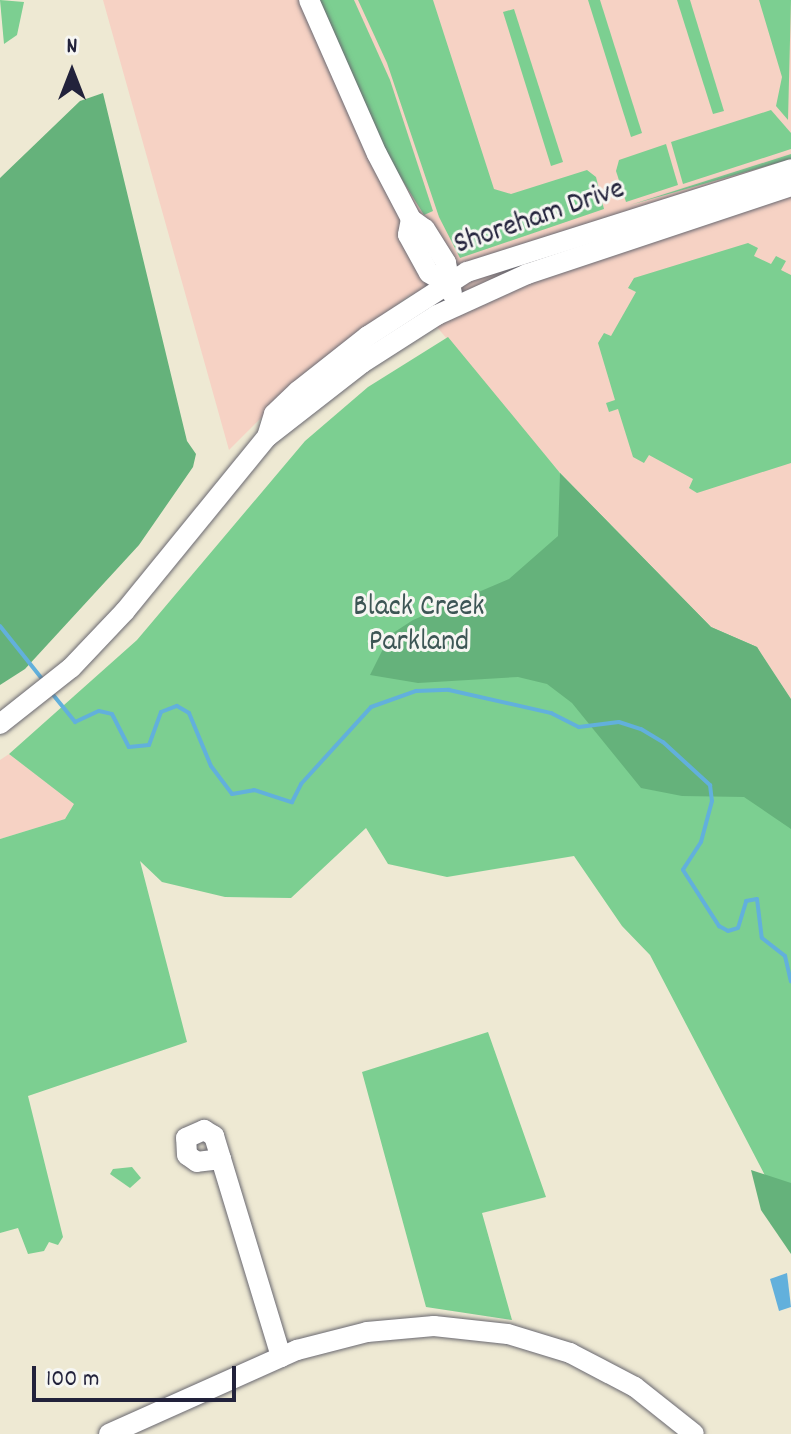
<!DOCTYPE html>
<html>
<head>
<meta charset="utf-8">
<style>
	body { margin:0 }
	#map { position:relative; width:791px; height:1434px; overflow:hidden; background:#eee9d3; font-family:Dekko,sans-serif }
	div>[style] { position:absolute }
	.built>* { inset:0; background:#f6d2c4 }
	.green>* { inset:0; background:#7ccf91 }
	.forest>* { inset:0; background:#65b27b }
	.water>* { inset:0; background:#62b0dc }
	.stream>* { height:4px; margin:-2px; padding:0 2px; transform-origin:2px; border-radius:2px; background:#62b0dc }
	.roads { filter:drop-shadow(0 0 2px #696870) drop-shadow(0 0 2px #696870) }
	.minor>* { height:20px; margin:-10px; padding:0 10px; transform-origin:10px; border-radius:10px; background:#fff }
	span { translate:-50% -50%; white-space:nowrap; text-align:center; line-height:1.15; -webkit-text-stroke:6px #f6f6f2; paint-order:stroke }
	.street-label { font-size:30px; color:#22223b }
	.park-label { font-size:30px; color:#3d5655 }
	.north { position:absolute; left:32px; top:32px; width:80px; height:80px; -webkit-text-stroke:6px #f6f6f2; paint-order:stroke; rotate:0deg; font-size:22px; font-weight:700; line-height:32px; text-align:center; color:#22223b }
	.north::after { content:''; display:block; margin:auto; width:28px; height:36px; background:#22223b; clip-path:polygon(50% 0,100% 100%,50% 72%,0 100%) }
	.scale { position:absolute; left:32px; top:1366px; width:204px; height:36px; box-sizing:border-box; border:4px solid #22223b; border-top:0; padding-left:10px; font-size:24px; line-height:28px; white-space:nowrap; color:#22223b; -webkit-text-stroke:6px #f6f6f2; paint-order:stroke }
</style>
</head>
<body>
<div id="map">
	<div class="built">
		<div style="clip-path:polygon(103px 0,791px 0,791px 699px,757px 647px,711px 627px,560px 473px,410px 295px,304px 375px,229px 450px)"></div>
		<div style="clip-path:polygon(9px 754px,75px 804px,65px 819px,0 839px,0 760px)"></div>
	</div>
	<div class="green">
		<div style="clip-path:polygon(0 0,24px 2px,17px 35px,4px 44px)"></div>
		<div style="clip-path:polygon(319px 0,354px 0,390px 80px,433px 211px,424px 215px,386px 154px)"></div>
		<div style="clip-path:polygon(358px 0,433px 0,494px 189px,511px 194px,587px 170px,596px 177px,604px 209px,460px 258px,439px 217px,387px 63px)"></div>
		<div style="clip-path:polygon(588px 0,600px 0,642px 133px,631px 137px)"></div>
		<div style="clip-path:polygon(677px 0,690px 0,724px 111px,713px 114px)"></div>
		<div style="clip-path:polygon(759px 0,791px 0,788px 120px,776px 106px,782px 77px)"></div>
		<div style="clip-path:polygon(514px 9px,563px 162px,551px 166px,503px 12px)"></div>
		<div style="clip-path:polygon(771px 110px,791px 133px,791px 149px,683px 184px,671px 142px)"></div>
		<div style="clip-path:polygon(666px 144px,678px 185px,626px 202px,616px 171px,619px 160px)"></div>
		<div style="clip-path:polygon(791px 154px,791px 159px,630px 205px)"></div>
		<div style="clip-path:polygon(748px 243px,758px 248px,754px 256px,771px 264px,776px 256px,786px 261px,781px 270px,791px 275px,791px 463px,697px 493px,689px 488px,693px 479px,649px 455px,644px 463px,633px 457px,618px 409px,609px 412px,606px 403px,615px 400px,598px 343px,604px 333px,611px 336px,636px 292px,628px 288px,634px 278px)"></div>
		<div style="clip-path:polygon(448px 337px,560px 473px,711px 627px,757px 647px,791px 713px,791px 1211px,771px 1187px,650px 955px,622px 926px,574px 856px,447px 877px,388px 864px,366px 828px,291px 898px,225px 897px,162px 882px,140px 861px,187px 1042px,28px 1096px,63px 1237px,58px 1245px,49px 1242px,44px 1251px,28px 1254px,18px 1228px,0 1233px,0 839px,65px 819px,74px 804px,9px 754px,137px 640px,305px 441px,368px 387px)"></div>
		<div style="clip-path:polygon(488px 1032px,546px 1197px,482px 1213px,512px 1320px,426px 1307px,362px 1072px)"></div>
		<div style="clip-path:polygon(132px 1167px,141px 1178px,130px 1188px,110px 1174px,113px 1169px)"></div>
	</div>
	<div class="forest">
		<div style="clip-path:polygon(103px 93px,187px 441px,196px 454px,193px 467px,139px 545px,25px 669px,0 685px,0 178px,80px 101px)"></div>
		<div style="clip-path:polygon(560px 473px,711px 627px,757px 647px,791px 699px,791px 829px,744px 797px,682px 796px,641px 788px,572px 703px,547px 684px,518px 677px,418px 683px,370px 675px,390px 635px,413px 620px,509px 579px,558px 536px)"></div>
		<div style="clip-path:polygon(751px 1170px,791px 1183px,791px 1254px,761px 1210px)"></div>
	</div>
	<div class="water">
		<div style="clip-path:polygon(787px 1273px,791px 1307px,779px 1311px,770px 1279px)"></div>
	</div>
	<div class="stream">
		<div style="left:0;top:626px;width:69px;rotate:51.5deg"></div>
		<div style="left:50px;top:691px;width:40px;rotate:51deg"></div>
		<div style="left:75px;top:722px;width:26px;rotate:-25deg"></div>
		<div style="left:99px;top:711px;width:13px;rotate:13deg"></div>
		<div style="left:112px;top:714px;width:37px;rotate:63deg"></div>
		<div style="left:129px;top:747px;width:20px;rotate:-6deg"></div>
		<div style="left:149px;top:745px;width:35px;rotate:-70deg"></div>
		<div style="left:161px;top:712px;width:17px;rotate:-21deg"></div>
		<div style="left:177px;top:706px;width:14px;rotate:30deg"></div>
		<div style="left:189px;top:713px;width:57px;rotate:67.5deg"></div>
		<div style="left:211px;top:766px;width:35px;rotate:53deg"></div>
		<div style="left:232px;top:794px;width:22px;rotate:-10deg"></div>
		<div style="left:254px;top:790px;width:40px;rotate:18deg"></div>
		<div style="left:292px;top:802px;width:20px;rotate:-63deg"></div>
		<div style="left:301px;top:784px;width:104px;rotate:-47.7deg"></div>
		<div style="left:371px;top:707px;width:48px;rotate:-19.6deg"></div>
		<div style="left:416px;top:691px;width:33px;rotate:-2deg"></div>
		<div style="left:449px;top:690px;width:105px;rotate:12.7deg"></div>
		<div style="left:551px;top:713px;width:31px;rotate:27deg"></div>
		<div style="left:579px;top:727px;width:40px;rotate:-7.1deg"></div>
		<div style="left:619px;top:722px;width:23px;rotate:18deg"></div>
		<div style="left:641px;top:729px;width:26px;rotate:31deg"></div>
		<div style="left:663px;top:742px;width:64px;rotate:42.5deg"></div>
		<div style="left:710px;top:785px;width:16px;rotate:83deg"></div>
		<div style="left:712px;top:801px;width:42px;rotate:105deg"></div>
		<div style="left:701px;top:842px;width:33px;rotate:123deg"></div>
		<div style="left:683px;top:870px;width:67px;rotate:57.3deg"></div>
		<div style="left:719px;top:926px;width:10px;rotate:29deg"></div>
		<div style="left:728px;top:931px;width:10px;rotate:-17deg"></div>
		<div style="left:738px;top:928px;width:28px;rotate:-73deg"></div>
		<div style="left:746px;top:901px;width:11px;rotate:-10deg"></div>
		<div style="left:757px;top:899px;width:39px;rotate:83deg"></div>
		<div style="left:762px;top:938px;width:29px;rotate:38deg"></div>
		<div style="left:785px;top:956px;width:26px;rotate:77deg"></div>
	</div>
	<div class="roads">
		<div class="minor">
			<div style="left:309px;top:0;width:168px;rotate:66.2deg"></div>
			<div style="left:377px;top:154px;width:73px;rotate:62.4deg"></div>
			<div style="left:411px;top:219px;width:17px;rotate:36deg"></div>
			<div style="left:425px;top:229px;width:40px;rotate:58deg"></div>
			<div style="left:446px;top:263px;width:31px;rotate:79deg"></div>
			<div style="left:411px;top:219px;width:16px;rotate:101deg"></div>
			<div style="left:408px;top:235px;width:43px;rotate:61.1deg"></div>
			<div style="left:429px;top:273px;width:20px;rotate:30deg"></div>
			<div style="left:267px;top:437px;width:24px;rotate:-73deg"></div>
			<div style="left:274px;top:414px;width:33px;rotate:-44deg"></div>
			<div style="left:298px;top:391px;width:89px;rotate:-38.2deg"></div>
			<div style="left:368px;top:336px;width:118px;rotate:-32.9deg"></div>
			<div style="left:467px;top:272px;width:340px;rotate:-17.6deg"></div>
			<div style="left:0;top:724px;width:90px;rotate:-38.3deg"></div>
			<div style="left:71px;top:668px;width:79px;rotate:-46.5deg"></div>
			<div style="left:125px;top:611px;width:225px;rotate:-50.8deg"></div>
			<div style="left:267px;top:437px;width:120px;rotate:-37.9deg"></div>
			<div style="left:362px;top:363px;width:89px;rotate:-32.6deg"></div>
			<div style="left:437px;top:315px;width:99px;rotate:-24.5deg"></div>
			<div style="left:527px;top:274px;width:278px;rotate:-18.4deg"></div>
			<div style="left:204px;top:1130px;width:12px;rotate:31deg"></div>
			<div style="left:214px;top:1136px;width:24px;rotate:73deg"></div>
			<div style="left:221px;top:1159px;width:24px;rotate:173deg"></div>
			<div style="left:197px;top:1162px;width:12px;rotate:-145deg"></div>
			<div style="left:187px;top:1155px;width:17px;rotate:-93deg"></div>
			<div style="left:186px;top:1138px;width:20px;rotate:-24deg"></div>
			<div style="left:221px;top:1159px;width:207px;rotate:73.1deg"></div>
			<div style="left:109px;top:1434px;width:206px;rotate:-24.1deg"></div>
			<div style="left:297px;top:1350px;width:72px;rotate:-14.4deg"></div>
			<div style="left:367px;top:1332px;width:67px;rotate:-5.1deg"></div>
			<div style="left:434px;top:1326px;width:74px;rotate:6.2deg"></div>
			<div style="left:508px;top:1334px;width:65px;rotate:17deg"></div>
			<div style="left:570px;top:1353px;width:73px;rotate:27.6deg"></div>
			<div style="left:635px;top:1387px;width:75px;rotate:38.5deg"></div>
		</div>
	</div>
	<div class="street-label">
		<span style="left:540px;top:219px;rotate:-19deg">Shoreham Drive</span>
	</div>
	<div class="park-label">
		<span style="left:419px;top:626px">Black Creek<br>Parkland</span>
	</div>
	<div class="north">N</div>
	<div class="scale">100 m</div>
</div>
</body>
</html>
